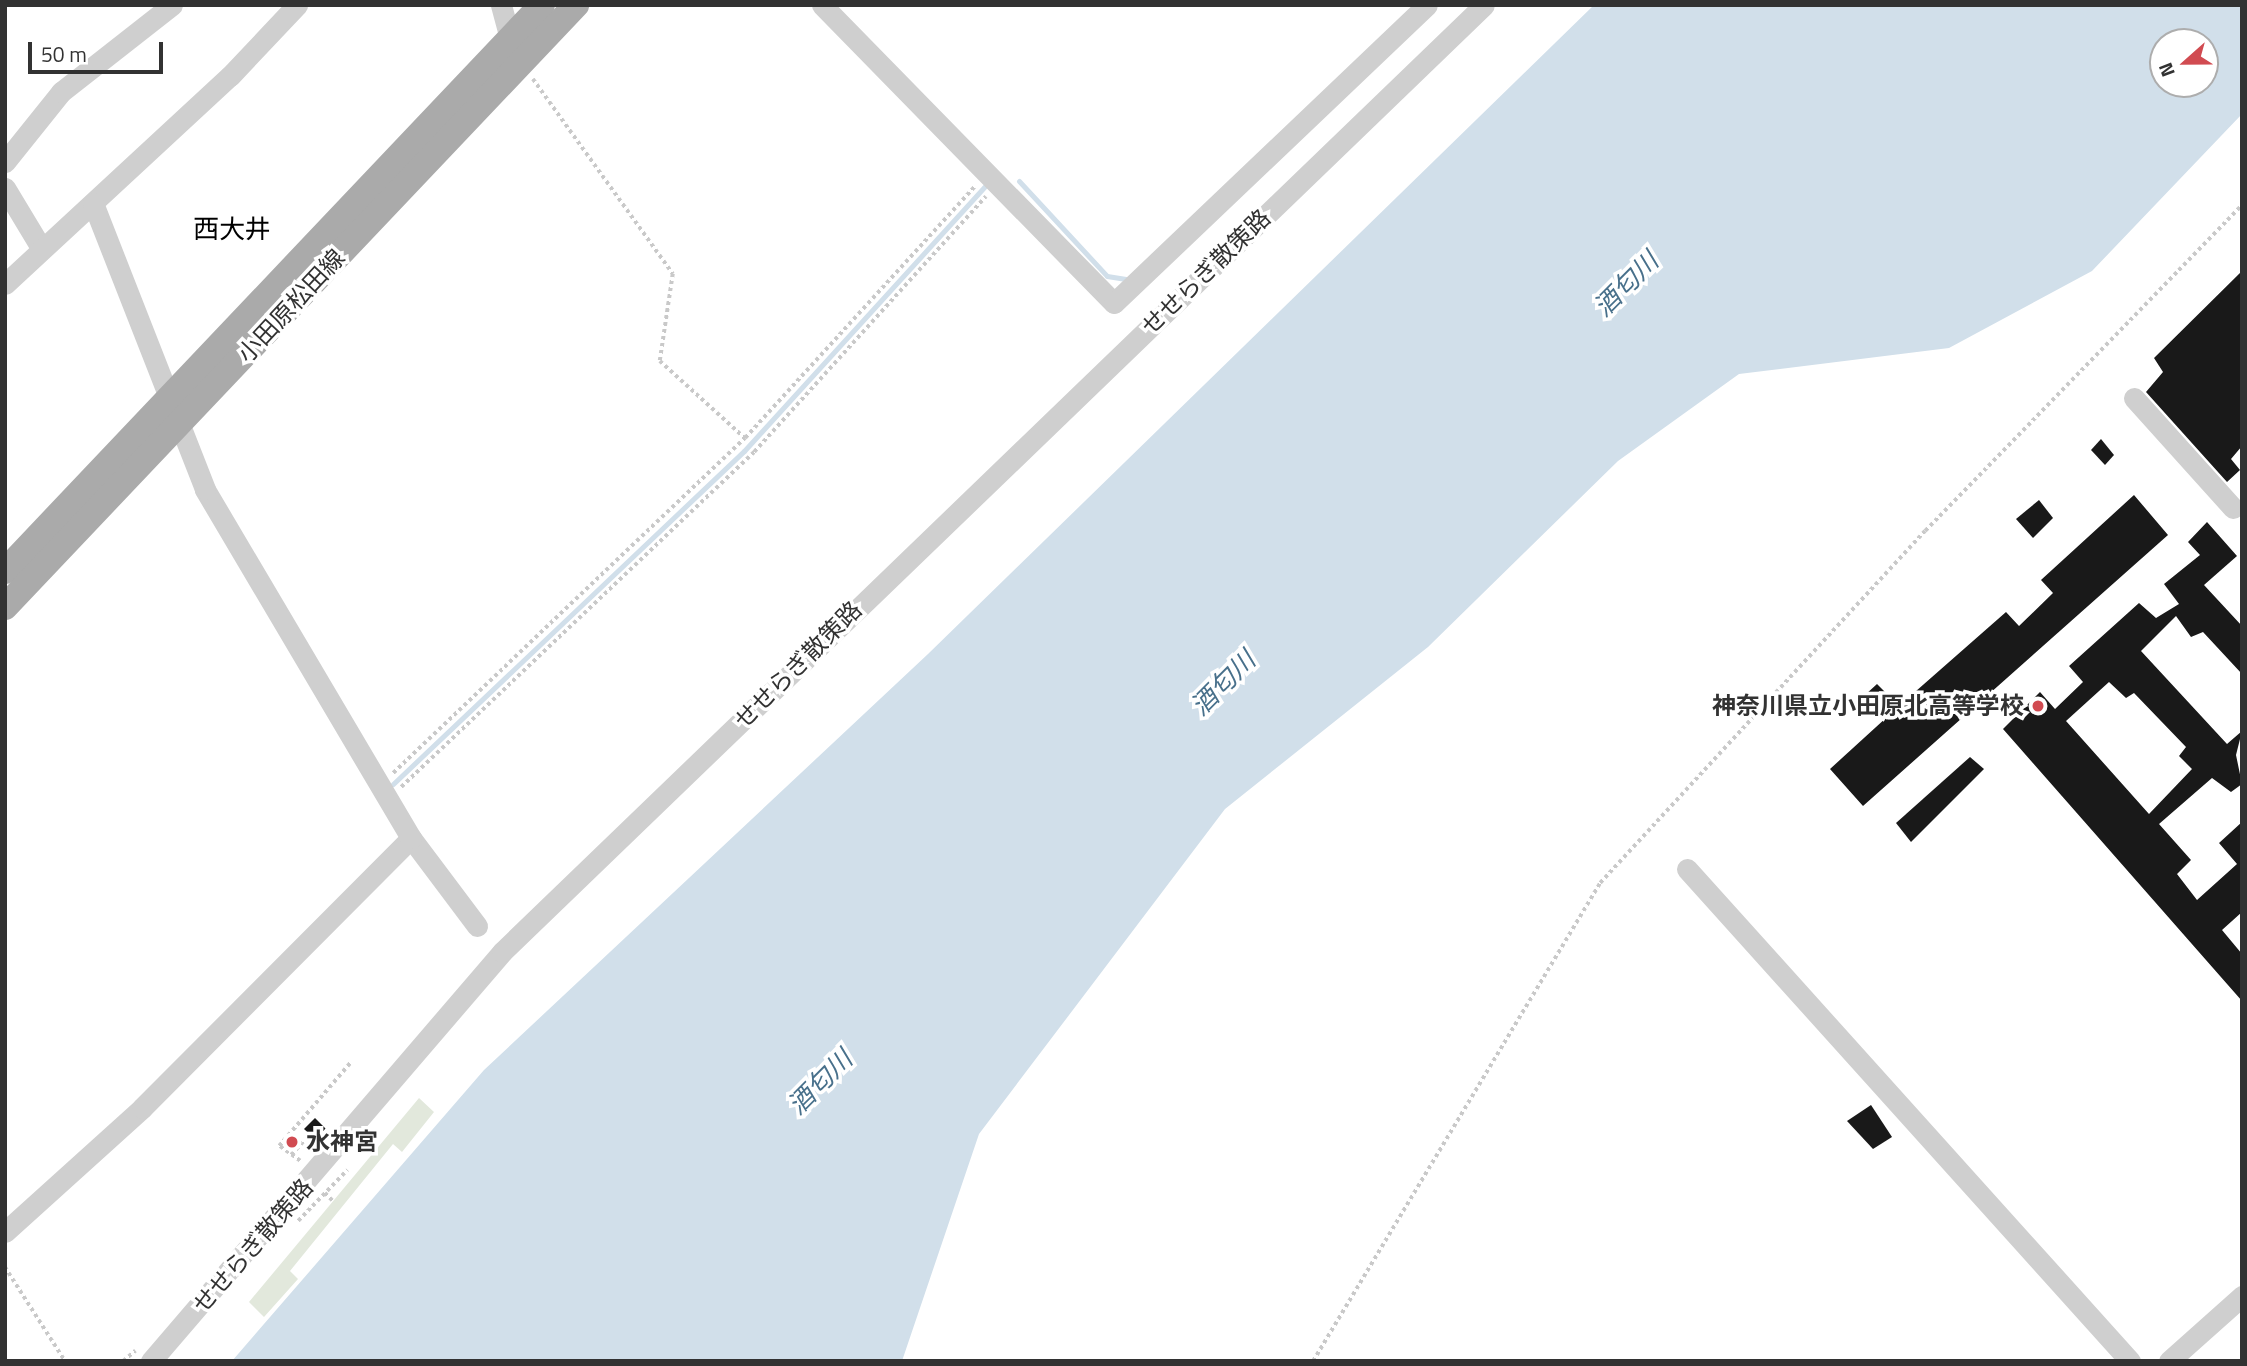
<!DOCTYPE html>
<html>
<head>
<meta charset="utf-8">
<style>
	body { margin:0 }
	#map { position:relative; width:2247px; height:1366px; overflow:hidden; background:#fff; font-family:"Titillium Web","Noto Sans JP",sans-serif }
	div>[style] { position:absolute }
	.green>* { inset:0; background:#e2e8dc }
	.water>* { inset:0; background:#d1dfea }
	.stream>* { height:5px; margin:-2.5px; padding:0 2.5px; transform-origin:2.5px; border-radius:2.5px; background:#d1dfea }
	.building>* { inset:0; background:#191919 }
	.path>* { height:3.5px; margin-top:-1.75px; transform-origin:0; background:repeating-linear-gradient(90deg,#c9c9c9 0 3.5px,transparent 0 7px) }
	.minor>* { height:21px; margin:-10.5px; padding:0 10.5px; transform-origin:10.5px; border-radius:10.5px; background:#cfcfcf }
	.major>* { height:26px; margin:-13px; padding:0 13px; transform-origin:13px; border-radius:13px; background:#aaa }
	.dots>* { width:19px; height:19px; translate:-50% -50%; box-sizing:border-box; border:4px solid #fff; border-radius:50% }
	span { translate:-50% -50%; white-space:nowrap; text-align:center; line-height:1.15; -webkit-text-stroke:7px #fff; paint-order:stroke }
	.street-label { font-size:24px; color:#323232 }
	.poi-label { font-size:24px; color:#323232; font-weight:700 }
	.right { translate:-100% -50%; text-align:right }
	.left { translate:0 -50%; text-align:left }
	.neighbourhood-label { font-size:26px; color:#000 }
	.water-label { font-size:26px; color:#48708b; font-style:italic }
	.frame { position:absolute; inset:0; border:7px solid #323232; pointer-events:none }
	.north { position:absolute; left:2149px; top:28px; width:70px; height:70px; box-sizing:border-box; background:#fff; border:2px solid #adadad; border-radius:50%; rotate:249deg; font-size:19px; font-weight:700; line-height:28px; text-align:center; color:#323232 }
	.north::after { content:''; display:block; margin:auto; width:24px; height:32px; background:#d14b51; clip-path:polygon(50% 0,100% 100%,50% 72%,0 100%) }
	.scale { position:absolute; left:28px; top:42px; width:135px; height:32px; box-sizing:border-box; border:4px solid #323232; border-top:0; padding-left:9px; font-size:21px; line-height:24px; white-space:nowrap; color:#323232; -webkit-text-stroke:5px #fff; paint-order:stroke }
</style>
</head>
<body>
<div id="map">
	<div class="green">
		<div style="clip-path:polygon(419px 1098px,434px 1112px,402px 1152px,393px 1144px,290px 1271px,298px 1279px,264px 1317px,249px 1302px)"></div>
	</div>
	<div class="water">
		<div style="clip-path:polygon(evenodd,1594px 5px,2242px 5px,2242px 114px,2092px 271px,1949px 348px,1739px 374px,1618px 461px,1428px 647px,1225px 809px,979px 1134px,902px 1361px,232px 1361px,484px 1070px,928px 654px,1594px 5px,2163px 42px,2205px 42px,2205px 84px,2163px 84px,2163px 42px)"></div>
	</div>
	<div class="stream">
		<div style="left:1019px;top:181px;width:129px;rotate:47.2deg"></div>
		<div style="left:1107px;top:276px;width:19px;rotate:9deg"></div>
		<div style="left:393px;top:784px;width:484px;rotate:-43.5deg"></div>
		<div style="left:744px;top:451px;width:362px;rotate:-47.7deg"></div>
	</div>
	<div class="building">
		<div style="clip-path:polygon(2242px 271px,2242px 446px,2231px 459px,2240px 470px,2227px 482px,2146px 392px,2163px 372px,2154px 358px)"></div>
		<div style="clip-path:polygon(2101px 439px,2114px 455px,2105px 465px,2091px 450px)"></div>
		<div style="clip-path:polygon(2134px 495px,2168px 535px,1863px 806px,1830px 769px,1887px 717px,1865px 695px,1877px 684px,1899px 706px,2006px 612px,2019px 626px,2053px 593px,2041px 580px)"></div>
		<div style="clip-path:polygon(2039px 500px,2053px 518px,2033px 538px,2016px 519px)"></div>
		<div style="clip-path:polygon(evenodd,2207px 522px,2237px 556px,2204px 585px,2242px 626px,2242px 674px,2203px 632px,2191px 637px,2176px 616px,2141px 651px,2227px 744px,2242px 731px,2236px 755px,2242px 784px,2231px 792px,2212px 778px,2159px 824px,2191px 860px,2177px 874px,2197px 900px,2237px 864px,2219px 843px,2242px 822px,2242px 912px,2222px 930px,2242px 954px,2242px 1001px,2003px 729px,2040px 692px,2055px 709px,2083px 682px,2069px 666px,2139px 603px,2156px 618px,2179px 604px,2164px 584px,2200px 555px,2188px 542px,2207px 522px,2109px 682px,2126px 698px,2134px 693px,2186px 747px,2179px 756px,2192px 769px,2149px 814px,2066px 721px,2109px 682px)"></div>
		<div style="clip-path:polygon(1970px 757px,1984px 769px,1911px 842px,1896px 823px)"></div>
		<div style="clip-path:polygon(1871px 1105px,1892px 1137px,1873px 1149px,1847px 1121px)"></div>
		<div style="clip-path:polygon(315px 1118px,326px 1129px,315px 1139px,304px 1129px)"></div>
	</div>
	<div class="path">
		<div style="left:533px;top:79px;width:240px;rotate:54.3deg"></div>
		<div style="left:673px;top:274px;width:88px;rotate:98.5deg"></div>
		<div style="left:660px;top:361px;width:115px;rotate:42.2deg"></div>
		<div style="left:393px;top:773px;width:486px;rotate:-43.6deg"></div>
		<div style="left:745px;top:438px;width:340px;rotate:-47.6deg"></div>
		<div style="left:401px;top:787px;width:487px;rotate:-43.5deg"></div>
		<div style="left:754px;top:452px;width:345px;rotate:-47.8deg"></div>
		<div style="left:291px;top:1155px;width:25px;rotate:-48deg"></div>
		<div style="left:300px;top:1161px;width:26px;rotate:-144deg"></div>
		<div style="left:279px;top:1146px;width:111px;rotate:-49.4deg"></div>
		<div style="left:325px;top:1193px;width:13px;rotate:45deg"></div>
		<div style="left:298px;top:1221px;width:71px;rotate:-46.1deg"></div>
		<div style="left:5px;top:1267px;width:112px;rotate:57.4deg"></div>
		<div style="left:123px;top:1361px;width:16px;rotate:-40deg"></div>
		<div style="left:1313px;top:1361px;width:558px;rotate:-59.02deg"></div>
		<div style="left:1600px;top:883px;width:479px;rotate:-47.3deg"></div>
		<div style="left:1925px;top:531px;width:455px;rotate:-45.8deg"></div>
	</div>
	<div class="minor">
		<div style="left:501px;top:5px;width:35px;rotate:75deg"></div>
		<div style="left:822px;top:5px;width:417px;rotate:45.6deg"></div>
		<div style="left:1114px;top:303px;width:432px;rotate:-43.6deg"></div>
		<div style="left:5px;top:162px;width:90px;rotate:-51.3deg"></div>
		<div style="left:61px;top:92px;width:141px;rotate:-38.1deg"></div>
		<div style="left:5px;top:188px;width:68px;rotate:58.9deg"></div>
		<div style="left:5px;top:284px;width:306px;rotate:-42.8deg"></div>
		<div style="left:230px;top:76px;width:98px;rotate:-46.7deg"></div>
		<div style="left:2134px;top:398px;width:148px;rotate:48deg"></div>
		<div style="left:411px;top:838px;width:110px;rotate:53.1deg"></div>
		<div style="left:1687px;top:869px;width:662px;rotate:48deg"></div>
		<div style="left:5px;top:1232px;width:185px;rotate:-42.1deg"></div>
		<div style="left:142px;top:1108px;width:381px;rotate:-45.1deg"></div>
		<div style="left:411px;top:838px;width:405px;rotate:-120.6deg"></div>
		<div style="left:205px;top:489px;width:307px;rotate:-111.4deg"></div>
		<div style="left:151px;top:1361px;width:539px;rotate:-49.36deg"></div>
		<div style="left:502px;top:952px;width:1364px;rotate:-43.96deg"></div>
		<div style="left:2169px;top:1361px;width:98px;rotate:-41.7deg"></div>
	</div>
	<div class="major">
		<div style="left:5px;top:571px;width:780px;rotate:-46.51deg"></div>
		<div style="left:5px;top:607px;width:830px;rotate:-46.51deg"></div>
	</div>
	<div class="dots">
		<div style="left:2038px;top:706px;background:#d14b51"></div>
		<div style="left:292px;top:1142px;background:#d14b51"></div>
	</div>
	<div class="street-label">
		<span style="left:1206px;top:272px;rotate:-44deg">せせらぎ散策路</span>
		<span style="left:291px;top:306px;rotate:-47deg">小田原松田線</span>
		<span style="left:798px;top:665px;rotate:-45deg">せせらぎ散策路</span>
		<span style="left:253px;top:1246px;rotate:-49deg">せせらぎ散策路</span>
	</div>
	<div class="poi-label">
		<span class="right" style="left:2024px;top:706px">神奈川県立小田原北高等学校</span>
		<span class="left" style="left:306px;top:1142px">水神宮</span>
	</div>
	<div class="neighbourhood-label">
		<span style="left:232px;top:229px">西大井</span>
	</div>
	<div class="water-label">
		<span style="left:1626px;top:284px;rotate:-45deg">酒匂川</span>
		<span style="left:1223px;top:683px;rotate:-45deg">酒匂川</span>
		<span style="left:820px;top:1082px;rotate:-45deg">酒匂川</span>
	</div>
	<div class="frame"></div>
	<div class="north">N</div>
	<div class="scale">50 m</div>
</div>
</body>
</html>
